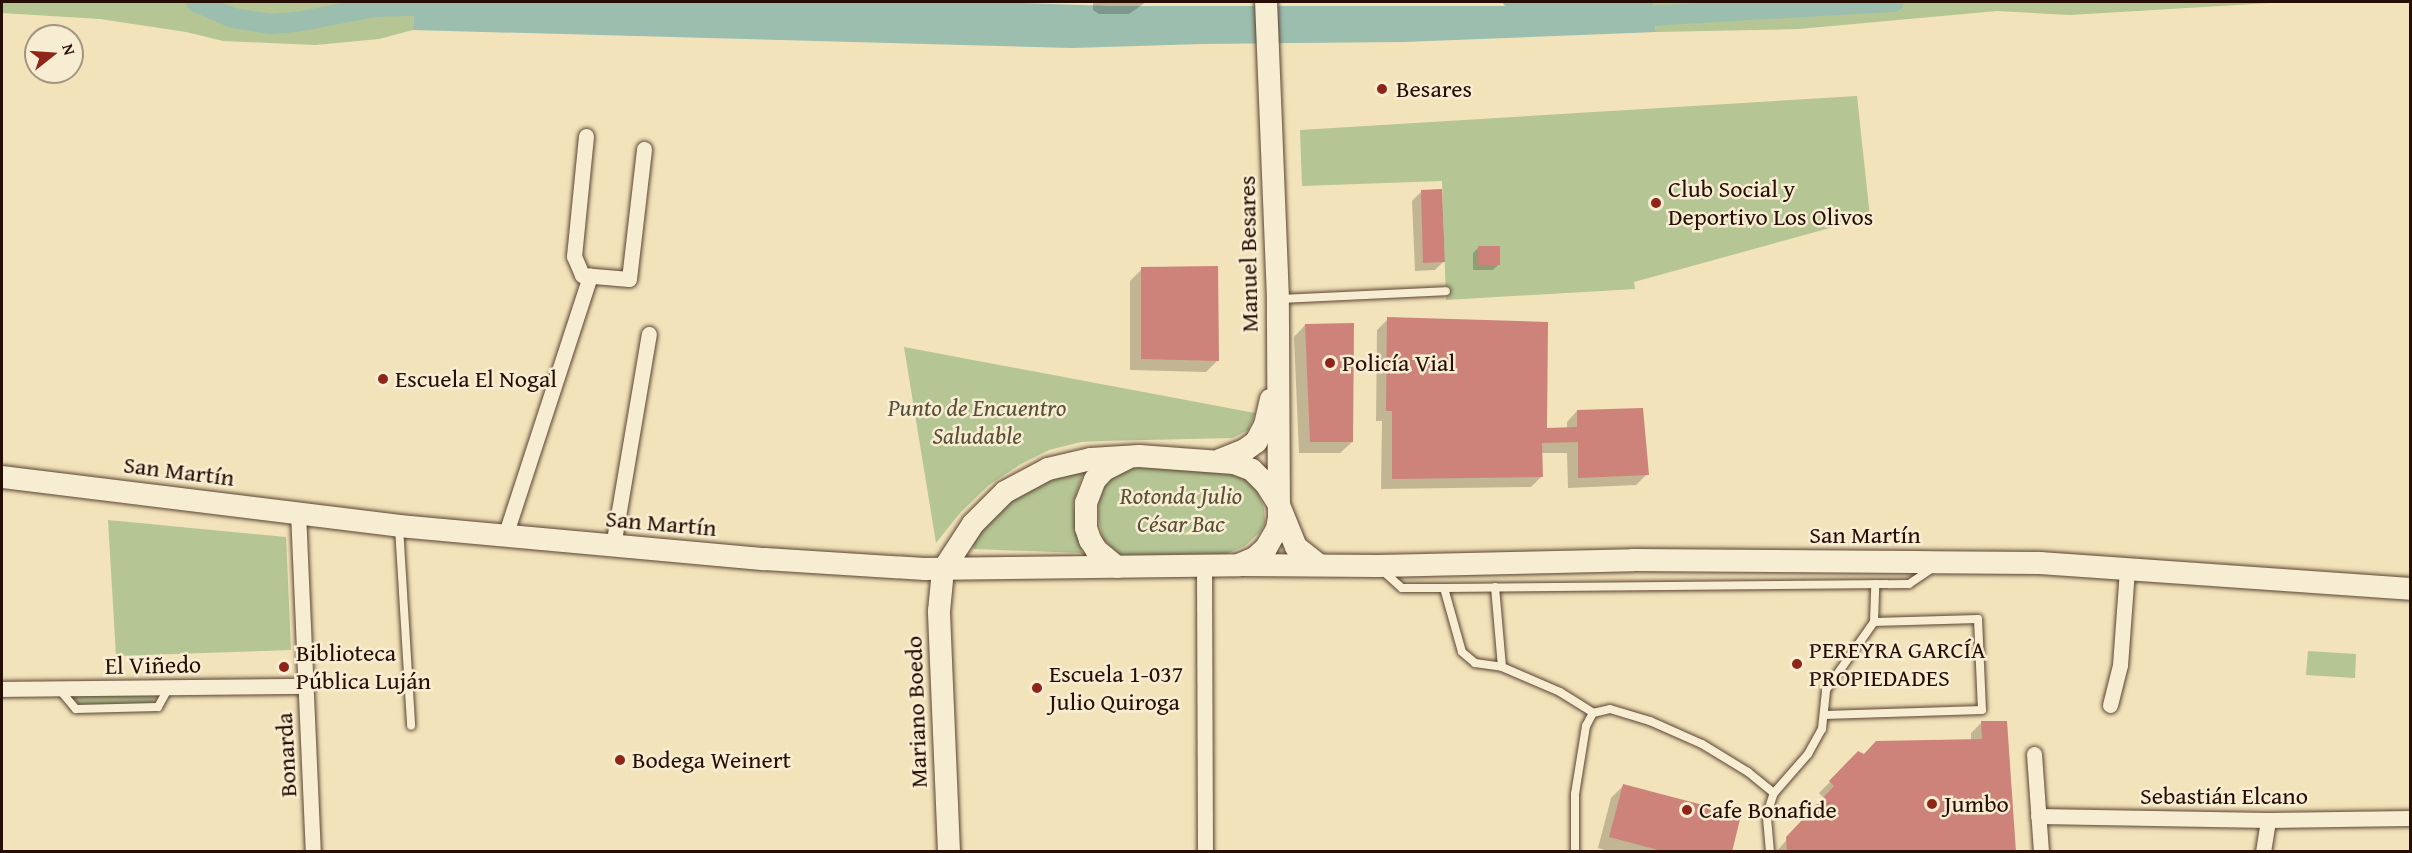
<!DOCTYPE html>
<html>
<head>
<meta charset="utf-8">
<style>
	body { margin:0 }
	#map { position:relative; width:2412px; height:853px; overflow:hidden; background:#f2e3ba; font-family:"Gentium Book Plus",serif }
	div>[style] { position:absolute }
	.green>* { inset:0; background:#b5c594 }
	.water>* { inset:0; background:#9bbeaf }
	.shadow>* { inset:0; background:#0003 }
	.canal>* { height:20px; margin:-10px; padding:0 10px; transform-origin:10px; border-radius:10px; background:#9bbeaf }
	.building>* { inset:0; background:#cd837a }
	.roads { filter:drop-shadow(0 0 2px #5a4332) drop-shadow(0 0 2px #5a4332) }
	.lane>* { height:8px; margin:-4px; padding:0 4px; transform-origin:4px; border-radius:4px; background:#f7edd2 }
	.street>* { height:15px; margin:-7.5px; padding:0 7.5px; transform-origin:7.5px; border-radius:7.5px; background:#f7edd2 }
	.secondary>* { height:22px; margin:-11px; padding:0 11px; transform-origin:11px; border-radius:11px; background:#f7edd2 }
	.dots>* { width:16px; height:16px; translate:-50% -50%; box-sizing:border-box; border:3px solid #f7edd2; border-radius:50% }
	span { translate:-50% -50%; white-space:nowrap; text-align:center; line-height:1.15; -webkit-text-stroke:5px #f7edd2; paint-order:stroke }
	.poi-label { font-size:24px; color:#270e04 }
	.left { translate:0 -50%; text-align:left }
	.street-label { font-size:24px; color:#270e04 }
	.park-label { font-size:24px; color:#594e36; font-style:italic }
	.frame { position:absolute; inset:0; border:3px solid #270e04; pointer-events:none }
	.north { position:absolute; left:24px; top:24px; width:60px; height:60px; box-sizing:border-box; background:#f7edd2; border:2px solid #a49480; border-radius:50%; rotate:73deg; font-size:16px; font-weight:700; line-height:24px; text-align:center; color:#270e04 }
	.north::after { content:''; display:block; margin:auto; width:21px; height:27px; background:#8f2418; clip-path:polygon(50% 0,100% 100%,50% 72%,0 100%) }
</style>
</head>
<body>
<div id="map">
	<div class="green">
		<div style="clip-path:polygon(2px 2px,414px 2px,413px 30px,379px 39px,315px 45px,223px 41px,186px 32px,100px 19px,2px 13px)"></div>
		<div style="clip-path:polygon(1653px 2px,2287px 2px,2070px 15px,1997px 11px,1799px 29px,1656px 32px)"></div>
		<div style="clip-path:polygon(1857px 96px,1870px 217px,1634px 282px,1635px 289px,1446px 300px,1442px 181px,1302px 186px,1300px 130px)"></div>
		<div style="clip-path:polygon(904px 347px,1255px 413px,1248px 430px,1233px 438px,1101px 441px,1081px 442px,1049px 450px,1021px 464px,989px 485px,960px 513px,936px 543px)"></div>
		<div style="clip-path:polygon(1136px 466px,1240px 474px,1257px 491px,1264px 508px,1265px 523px,1260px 532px,1245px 546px,1226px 554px,1120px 555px,1103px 539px,1098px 517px,1099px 502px,1105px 485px,1116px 475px)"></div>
		<div style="clip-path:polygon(1083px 472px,1073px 505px,1082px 553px,974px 549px,972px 545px,995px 511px,1042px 481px)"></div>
		<div style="clip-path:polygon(108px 520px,286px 537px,291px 650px,116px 656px)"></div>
		<div style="clip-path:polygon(2308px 651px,2356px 654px,2355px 678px,2306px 675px)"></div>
		<div style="clip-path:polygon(158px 690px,152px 703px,79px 706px,70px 693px)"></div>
	</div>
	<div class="water">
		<div style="clip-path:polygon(414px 2px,994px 2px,1108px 6px,1505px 6px,1502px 2px,1653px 2px,1656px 32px,1403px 42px,1202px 44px,1072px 48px,413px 30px)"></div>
	</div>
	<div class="shadow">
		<div style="clip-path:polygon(1093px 2px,1146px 2px,1129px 14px,1099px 14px,1093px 10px)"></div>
		<div style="clip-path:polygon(1421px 192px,1444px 261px,1435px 270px,1415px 271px,1412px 201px)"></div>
		<div style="clip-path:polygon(1479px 247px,1499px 264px,1493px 270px,1473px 270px,1473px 253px)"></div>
		<div style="clip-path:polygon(1142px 269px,1218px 360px,1206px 372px,1130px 370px,1130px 281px)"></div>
		<div style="clip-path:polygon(1388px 319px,1545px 429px,1567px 429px,1567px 422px,1577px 411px,1647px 474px,1636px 485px,1568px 488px,1567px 453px,1541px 453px,1542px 476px,1531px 487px,1381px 489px,1382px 421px,1376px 421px,1377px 330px)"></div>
		<div style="clip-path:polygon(1305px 325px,1352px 442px,1340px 453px,1299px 453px,1294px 337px)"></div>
		<div style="clip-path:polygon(1982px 722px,2014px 852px,1776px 852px,1824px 798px,1819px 793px,1859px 753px,1863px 756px,1971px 740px,1971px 733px)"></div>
		<div style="clip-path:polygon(1623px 786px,1730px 852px,1611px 852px,1598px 848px,1611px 798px)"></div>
	</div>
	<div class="canal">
		<div style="left:196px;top:2px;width:40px;rotate:23.4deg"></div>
		<div style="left:233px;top:18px;width:39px;rotate:9deg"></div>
		<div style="left:272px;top:24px;width:25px;rotate:-5deg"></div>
		<div style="left:297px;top:22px;width:78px;rotate:-11deg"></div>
		<div style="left:374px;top:7px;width:66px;rotate:-1.7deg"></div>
		<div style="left:1630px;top:17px;width:264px;rotate:-3.3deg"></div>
	</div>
	<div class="building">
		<div style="clip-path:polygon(1442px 189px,1445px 262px,1423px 263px,1421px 190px)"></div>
		<div style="clip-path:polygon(1478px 246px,1500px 246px,1500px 265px,1478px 265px)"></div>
		<div style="clip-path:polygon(1218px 266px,1219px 361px,1141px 359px,1141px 267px)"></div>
		<div style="clip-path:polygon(1387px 317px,1548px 322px,1547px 428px,1577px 427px,1577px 410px,1643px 408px,1649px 475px,1578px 478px,1578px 442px,1542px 443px,1543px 477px,1392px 479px,1392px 411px,1386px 411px)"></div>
		<div style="clip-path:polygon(1354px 323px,1353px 442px,1310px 442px,1305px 324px)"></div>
		<div style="clip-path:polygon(1981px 721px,2007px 721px,2016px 852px,1787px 852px,1786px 837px,1834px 786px,1829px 781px,1858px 751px,1864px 754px,1876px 741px,1982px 739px)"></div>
		<div style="clip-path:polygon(1623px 784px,1741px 815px,1732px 852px,1666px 852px,1609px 837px)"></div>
	</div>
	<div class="roads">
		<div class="lane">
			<div style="left:1279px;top:299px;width:167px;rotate:-2.7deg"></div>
			<div style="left:399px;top:527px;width:199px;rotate:86.5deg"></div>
			<div style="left:1383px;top:571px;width:25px;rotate:42deg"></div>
			<div style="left:1402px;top:588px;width:42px"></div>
			<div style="left:1444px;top:588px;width:465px;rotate:-0.5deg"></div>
			<div style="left:1909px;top:584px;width:29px;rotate:-34deg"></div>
			<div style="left:1495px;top:587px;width:80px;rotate:85deg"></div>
			<div style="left:1444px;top:588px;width:66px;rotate:74.3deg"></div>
			<div style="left:1462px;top:652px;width:17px;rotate:40deg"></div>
			<div style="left:1475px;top:663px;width:27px;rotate:8deg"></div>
			<div style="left:1502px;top:667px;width:63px;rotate:23.3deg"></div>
			<div style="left:1560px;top:692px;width:39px;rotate:32deg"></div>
			<div style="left:1874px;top:622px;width:38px;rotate:-88deg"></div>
			<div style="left:59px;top:689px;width:26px;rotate:50deg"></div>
			<div style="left:76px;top:709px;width:82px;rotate:-1.4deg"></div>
			<div style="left:158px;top:707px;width:23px;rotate:-61deg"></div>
			<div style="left:1575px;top:852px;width:58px;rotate:-90deg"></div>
			<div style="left:1575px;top:794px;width:69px;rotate:-80.8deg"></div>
			<div style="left:1586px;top:726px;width:15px;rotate:-62deg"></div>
			<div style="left:1593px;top:713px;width:17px;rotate:-13deg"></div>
			<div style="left:1610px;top:709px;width:42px;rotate:16.7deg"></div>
			<div style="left:1650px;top:721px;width:57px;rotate:23.9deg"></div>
			<div style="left:1702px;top:744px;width:54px;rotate:31.3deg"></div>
			<div style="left:1748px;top:772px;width:33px;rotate:39deg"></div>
			<div style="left:1770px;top:852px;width:38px;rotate:-95deg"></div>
			<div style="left:1767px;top:814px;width:22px;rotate:-72deg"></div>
			<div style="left:1774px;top:793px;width:52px;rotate:-48.9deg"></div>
			<div style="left:1808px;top:754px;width:29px;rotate:-61deg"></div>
			<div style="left:1822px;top:729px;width:39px;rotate:-84deg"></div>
			<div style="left:1826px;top:690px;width:83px;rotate:-54.8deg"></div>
			<div style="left:1874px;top:622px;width:104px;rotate:-1.7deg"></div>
			<div style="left:1978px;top:619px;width:91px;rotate:87.5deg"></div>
			<div style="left:1982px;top:710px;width:158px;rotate:178.2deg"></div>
		</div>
		<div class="street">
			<div style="left:586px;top:136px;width:121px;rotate:95.7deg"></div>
			<div style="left:574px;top:256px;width:21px;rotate:67deg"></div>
			<div style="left:582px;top:275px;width:47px;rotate:4.9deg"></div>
			<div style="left:629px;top:279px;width:131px;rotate:-83.4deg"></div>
			<div style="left:298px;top:512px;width:340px;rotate:87.5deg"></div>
			<div style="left:505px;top:536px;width:274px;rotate:-71.9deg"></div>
			<div style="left:613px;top:546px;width:215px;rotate:-80.4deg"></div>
			<div style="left:1204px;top:566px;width:286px;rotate:89.8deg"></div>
			<div style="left:2px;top:689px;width:303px;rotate:-0.6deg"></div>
			<div style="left:2110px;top:705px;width:41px;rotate:-76deg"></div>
			<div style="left:2120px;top:665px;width:96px;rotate:-85.8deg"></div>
			<div style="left:2034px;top:754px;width:98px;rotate:85.9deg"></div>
			<div style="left:2038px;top:816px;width:230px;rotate:1deg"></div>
			<div style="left:2268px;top:820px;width:142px;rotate:-0.8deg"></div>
			<div style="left:2263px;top:852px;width:32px;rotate:-81deg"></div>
		</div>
		<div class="secondary">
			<div style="left:1220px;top:460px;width:27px;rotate:-22deg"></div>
			<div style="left:1245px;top:450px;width:14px;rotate:-36deg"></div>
			<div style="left:1256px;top:442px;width:19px;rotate:-62deg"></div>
			<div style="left:1265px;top:425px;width:26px;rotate:-77deg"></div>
			<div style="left:2px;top:477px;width:400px;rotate:7deg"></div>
			<div style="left:399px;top:526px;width:367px;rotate:5.2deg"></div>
			<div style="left:765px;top:559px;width:160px;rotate:3.6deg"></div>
			<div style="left:925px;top:569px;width:315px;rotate:-0.7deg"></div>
			<div style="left:1240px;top:565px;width:138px;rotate:0.4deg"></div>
			<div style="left:1378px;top:566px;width:255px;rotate:-1.3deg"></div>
			<div style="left:1633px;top:560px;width:282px;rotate:0.4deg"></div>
			<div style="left:1915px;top:562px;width:125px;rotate:0.5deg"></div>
			<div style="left:2040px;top:563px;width:371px;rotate:4deg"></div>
			<div style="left:1241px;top:564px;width:15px;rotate:-23deg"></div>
			<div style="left:1255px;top:558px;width:15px;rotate:-42deg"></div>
			<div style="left:1266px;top:548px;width:22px;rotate:-60deg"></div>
			<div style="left:1277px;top:529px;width:11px;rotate:-80deg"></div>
			<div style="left:1279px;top:518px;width:219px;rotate:-90.3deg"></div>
			<div style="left:1278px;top:299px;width:297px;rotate:-92.3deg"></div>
			<div style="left:1117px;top:567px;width:26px;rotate:-141deg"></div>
			<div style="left:1097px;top:551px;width:13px;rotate:-122deg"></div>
			<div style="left:1090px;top:540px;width:13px;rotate:-108deg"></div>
			<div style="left:1086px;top:528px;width:25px;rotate:-90deg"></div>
			<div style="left:1086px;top:503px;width:25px;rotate:-69deg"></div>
			<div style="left:1095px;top:480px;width:13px;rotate:-48deg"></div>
			<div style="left:1104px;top:470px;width:25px;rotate:-27deg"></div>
			<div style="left:949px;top:852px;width:241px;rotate:-92.4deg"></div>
			<div style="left:939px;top:611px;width:41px;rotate:-84.4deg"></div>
			<div style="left:943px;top:570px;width:55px;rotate:-56.9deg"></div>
			<div style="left:973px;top:524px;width:45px;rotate:-45deg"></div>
			<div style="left:1005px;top:492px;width:49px;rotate:-28.1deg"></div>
			<div style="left:1048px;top:469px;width:44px;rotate:-13.1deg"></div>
			<div style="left:1091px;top:459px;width:48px;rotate:-3.6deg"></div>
			<div style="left:1139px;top:456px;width:95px;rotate:4.2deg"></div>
			<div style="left:1234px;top:463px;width:19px;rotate:21deg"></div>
			<div style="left:1252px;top:470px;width:20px;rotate:45deg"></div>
			<div style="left:1266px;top:484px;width:25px;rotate:58deg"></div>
			<div style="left:1279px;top:505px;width:45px;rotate:68deg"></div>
			<div style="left:1296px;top:547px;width:29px;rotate:38deg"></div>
		</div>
	</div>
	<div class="dots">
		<div style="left:1382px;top:89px;background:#8f2418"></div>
		<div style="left:1656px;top:203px;background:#8f2418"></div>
		<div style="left:1330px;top:363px;background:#8f2418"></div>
		<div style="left:383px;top:379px;background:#8f2418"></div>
		<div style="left:1797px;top:664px;background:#8f2418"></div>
		<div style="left:284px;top:667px;background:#8f2418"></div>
		<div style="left:1037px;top:688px;background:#8f2418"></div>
		<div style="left:620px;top:760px;background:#8f2418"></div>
		<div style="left:1932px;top:804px;background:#8f2418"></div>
		<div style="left:1687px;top:810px;background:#8f2418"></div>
	</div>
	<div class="poi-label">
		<span class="left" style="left:1396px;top:89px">Besares</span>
		<span class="left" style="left:1668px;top:203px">Club Social y<br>Deportivo Los Olivos</span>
		<span class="left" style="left:1342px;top:363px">Policía Vial</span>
		<span class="left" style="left:395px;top:379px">Escuela El Nogal</span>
		<span class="left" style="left:1809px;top:664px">PEREYRA GARCÍA<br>PROPIEDADES</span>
		<span class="left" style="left:296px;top:667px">Biblioteca<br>Pública Luján</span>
		<span class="left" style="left:1049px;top:688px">Escuela 1-037<br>Julio Quiroga</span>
		<span class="left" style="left:632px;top:760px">Bodega Weinert</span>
		<span class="left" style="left:1944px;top:804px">Jumbo</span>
		<span class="left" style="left:1699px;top:810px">Cafe Bonafide</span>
	</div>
	<div class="street-label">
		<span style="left:1248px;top:254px;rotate:-91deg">Manuel Besares</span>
		<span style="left:179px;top:471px;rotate:7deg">San Martín</span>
		<span style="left:661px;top:523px;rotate:5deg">San Martín</span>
		<span style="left:1865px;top:535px">San Martín</span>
		<span style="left:153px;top:665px;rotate:-1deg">El Viñedo</span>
		<span style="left:916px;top:712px;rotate:-92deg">Mariano Boedo</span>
		<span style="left:286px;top:755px;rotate:-93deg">Bonarda</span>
		<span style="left:2224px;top:796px">Sebastián Elcano</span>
	</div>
	<div class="park-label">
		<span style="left:977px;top:422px">Punto de Encuentro<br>Saludable</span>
		<span style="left:1181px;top:510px">Rotonda Julio<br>César Bac</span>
	</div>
	<div class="frame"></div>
	<div class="north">N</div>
</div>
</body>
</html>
